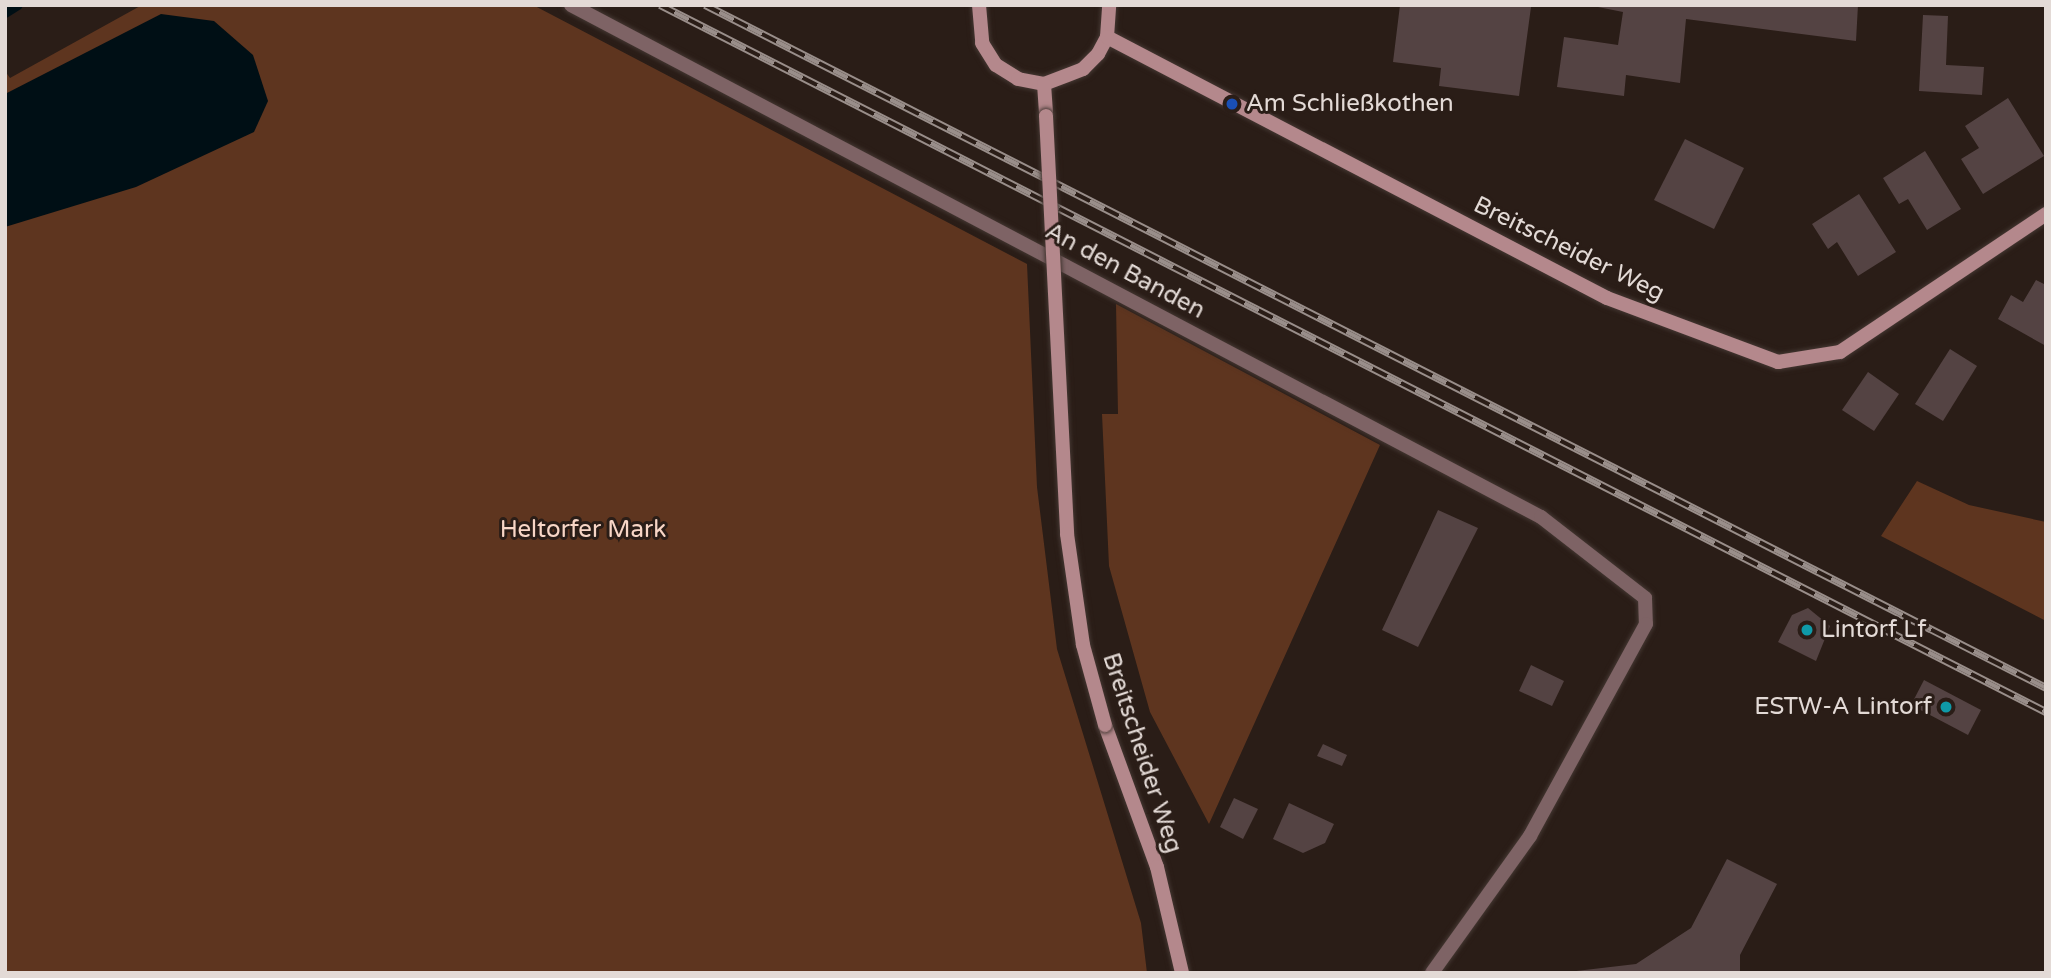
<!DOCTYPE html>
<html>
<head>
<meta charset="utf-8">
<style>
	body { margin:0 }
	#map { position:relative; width:2051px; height:978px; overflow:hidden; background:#2a1d17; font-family:"Varela Round",sans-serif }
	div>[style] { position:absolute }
	.green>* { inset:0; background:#5e351f }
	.water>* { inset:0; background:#000f15 }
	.stream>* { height:9px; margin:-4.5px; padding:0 4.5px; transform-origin:4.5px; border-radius:4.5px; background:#000f15 }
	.building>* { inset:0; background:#544343 }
	.roads { filter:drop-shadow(0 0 2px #443732) drop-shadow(0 0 2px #443732) }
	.street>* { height:14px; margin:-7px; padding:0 7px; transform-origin:7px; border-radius:7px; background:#7e6365 }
	.secondary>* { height:14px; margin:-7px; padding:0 7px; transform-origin:7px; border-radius:7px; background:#b4888c }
	.rail>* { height:8px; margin-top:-4px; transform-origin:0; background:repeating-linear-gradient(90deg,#2a1d17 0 16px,#998e8a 0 32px); box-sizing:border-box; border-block:2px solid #998e8a }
	.bridges { filter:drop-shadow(0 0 2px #443732) drop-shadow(0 0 2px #443732) }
	.secondary-bridge>* { height:14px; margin:-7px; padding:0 7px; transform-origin:7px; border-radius:7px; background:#b4888c }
	.dots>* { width:19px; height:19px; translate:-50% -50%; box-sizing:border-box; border:4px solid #2a1d17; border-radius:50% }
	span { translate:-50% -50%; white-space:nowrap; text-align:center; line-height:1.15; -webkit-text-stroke:6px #2a1d17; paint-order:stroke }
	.poi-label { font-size:24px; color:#e3dad6 }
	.left { translate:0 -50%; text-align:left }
	.right { translate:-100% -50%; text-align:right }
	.street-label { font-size:24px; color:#e3dad6 }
	.park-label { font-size:24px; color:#f8d6c6 }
	.frame { position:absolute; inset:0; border:7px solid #e3dad6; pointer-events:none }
</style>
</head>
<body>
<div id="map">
	<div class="green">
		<div style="clip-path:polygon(142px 5px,533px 5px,1027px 264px,1037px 487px,1057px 649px,1141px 923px,1147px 973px,5px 973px,5px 71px,10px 78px)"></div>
		<div style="clip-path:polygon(1116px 304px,1380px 445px,1209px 824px,1150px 712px,1109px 566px,1102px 414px,1118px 414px)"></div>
		<div style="clip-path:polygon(1917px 481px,1969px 505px,2046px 522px,2046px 621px,1881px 536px)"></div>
	</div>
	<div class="water">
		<div style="clip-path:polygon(161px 14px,214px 21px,253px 55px,268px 101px,254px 132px,136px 187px,5px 227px,5px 94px)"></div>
	</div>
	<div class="stream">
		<div style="left:5px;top:13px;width:15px;rotate:-32deg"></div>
	</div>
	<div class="building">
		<div style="clip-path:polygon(1400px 5px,1531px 7px,1519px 96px,1439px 86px,1441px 68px,1393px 62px)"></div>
		<div style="clip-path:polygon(1588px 5px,1858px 5px,1856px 41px,1686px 19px,1680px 83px,1626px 75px,1624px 96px,1557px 87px,1564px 37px,1618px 45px,1623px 12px)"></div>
		<div style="clip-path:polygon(1923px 15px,1948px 16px,1946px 65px,1984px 67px,1982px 95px,1919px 91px)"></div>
		<div style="clip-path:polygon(2008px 98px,2044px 156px,1983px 194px,1961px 159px,1979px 148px,1965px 126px)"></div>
		<div style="clip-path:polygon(1685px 139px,1744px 168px,1714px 229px,1654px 200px)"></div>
		<div style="clip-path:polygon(1925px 151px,1961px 209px,1927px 230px,1908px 199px,1899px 204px,1883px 178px)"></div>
		<div style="clip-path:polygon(1859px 194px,1896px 252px,1858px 276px,1837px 242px,1828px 249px,1812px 224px)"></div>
		<div style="clip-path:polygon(2036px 280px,2046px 285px,2046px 346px,1998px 319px,2011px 295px,2023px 302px)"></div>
		<div style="clip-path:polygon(1950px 349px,1977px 366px,1943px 421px,1915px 404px)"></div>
		<div style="clip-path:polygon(1868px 372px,1899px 394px,1874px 431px,1842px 410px)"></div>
		<div style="clip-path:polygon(1438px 510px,1478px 528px,1418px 647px,1382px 630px)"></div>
		<div style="clip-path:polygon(1808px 608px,1830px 626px,1816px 661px,1778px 642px,1792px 615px)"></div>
		<div style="clip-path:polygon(1531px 665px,1564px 681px,1552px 706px,1519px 691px)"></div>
		<div style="clip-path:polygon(1924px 680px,1981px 710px,1968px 735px,1911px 705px)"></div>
		<div style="clip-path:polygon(1323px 744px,1347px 755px,1342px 766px,1317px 756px)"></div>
		<div style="clip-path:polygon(1234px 798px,1258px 809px,1243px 839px,1220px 827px)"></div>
		<div style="clip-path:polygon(1289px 803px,1334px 824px,1325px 843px,1303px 853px,1273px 839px)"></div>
		<div style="clip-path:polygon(1727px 859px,1777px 884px,1740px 955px,1740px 973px,1559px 973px,1636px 964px,1691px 928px)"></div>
	</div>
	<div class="roads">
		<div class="street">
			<div style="left:571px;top:5px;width:1097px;rotate:27.83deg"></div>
			<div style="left:1541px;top:517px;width:132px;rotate:37.9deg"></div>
			<div style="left:1645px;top:598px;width:26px;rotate:88deg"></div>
			<div style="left:1646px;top:624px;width:242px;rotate:118.7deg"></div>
			<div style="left:1530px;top:836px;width:168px;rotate:125.6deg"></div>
		</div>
		<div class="secondary">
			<div style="left:979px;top:5px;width:38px;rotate:85deg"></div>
			<div style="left:982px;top:43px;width:26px;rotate:58deg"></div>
			<div style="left:996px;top:65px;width:26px;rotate:32deg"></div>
			<div style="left:1018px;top:79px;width:26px;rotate:11deg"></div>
			<div style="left:1044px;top:84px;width:42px;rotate:-21deg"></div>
			<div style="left:1083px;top:69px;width:21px;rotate:-45deg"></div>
			<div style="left:1098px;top:54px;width:19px;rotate:-62deg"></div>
			<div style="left:1107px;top:37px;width:32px;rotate:-86deg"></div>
			<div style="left:1107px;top:37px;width:564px;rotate:27.56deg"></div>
			<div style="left:1607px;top:298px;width:183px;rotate:20.5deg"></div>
			<div style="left:1778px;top:362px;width:63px;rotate:-9.2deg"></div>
			<div style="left:1840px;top:352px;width:248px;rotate:-33.8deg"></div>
			<div style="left:1044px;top:84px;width:32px;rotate:86deg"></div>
			<div style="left:1105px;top:725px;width:151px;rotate:69.9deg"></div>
			<div style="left:1157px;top:867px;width:109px;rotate:76.7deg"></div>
		</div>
	</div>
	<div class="rail">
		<div style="left:660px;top:5px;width:1556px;rotate:27.03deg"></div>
		<div style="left:705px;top:5px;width:1505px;rotate:26.99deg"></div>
	</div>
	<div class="bridges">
		<div class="secondary-bridge">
			<div style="left:1046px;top:116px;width:419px;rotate:87.1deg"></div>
			<div style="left:1067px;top:534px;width:112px;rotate:81.8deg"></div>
			<div style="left:1083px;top:645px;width:83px;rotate:74.6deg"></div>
		</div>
	</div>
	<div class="dots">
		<div style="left:1232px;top:104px;background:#1a4fb4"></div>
		<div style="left:1807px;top:630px;background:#0f9aa8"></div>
		<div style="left:1946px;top:707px;background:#0f9aa8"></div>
	</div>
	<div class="poi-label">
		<span class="left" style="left:1246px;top:104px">Am Schließkothen</span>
		<span class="left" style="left:1821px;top:630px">Lintorf Lf</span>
		<span class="right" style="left:1932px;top:707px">ESTW-A Lintorf</span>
	</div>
	<div class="street-label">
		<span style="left:1569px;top:249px;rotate:26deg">Breitscheider Weg</span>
		<span style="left:1125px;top:271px;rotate:28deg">An den Banden</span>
		<span style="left:1142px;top:753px;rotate:72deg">Breitscheider Weg</span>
	</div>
	<div class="park-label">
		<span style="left:583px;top:530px">Heltorfer Mark</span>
	</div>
	<div class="frame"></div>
</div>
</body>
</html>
